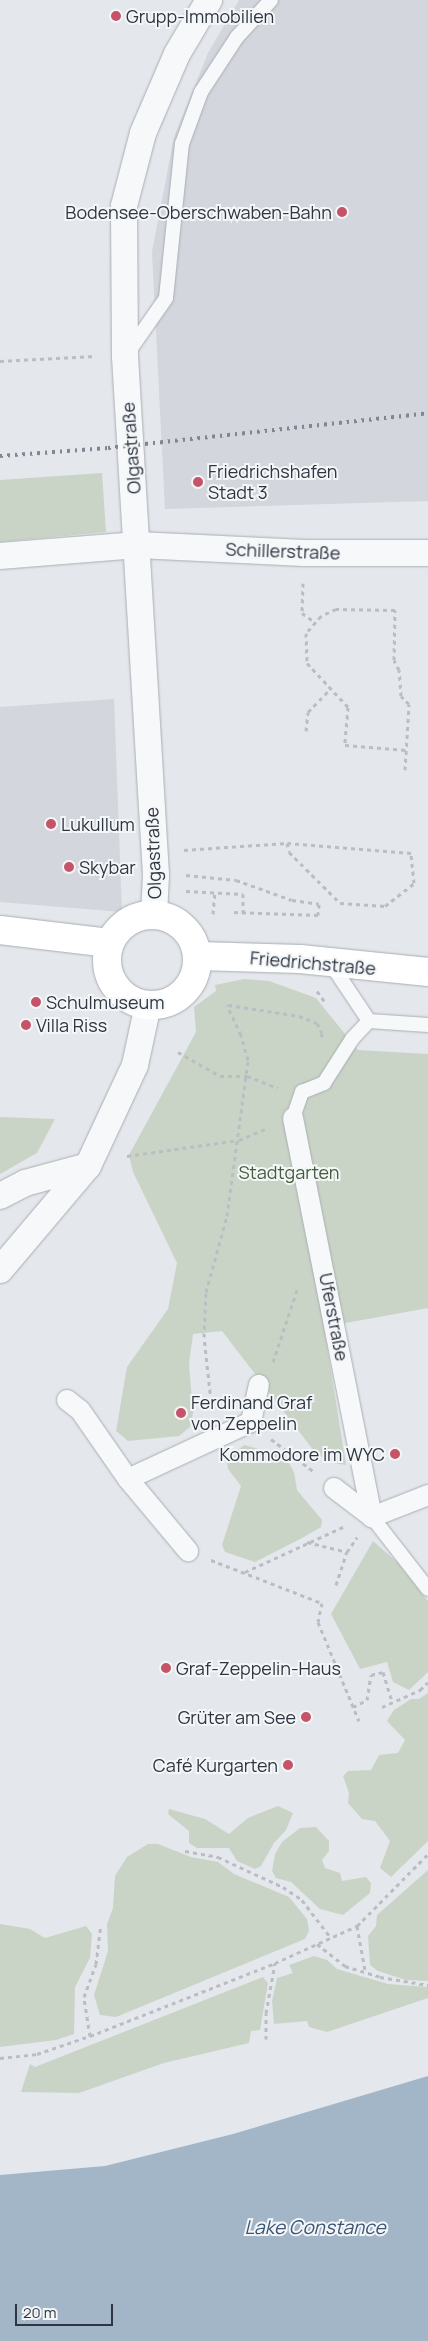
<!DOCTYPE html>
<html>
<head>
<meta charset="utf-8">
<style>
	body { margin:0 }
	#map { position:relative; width:428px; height:2341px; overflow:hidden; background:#e4e7eb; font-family:Manrope,sans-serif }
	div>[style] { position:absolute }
	.built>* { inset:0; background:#d3d6dd }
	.green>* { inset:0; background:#cad4c6 }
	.water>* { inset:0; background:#a3b6c8 }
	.path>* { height:3px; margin-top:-1.5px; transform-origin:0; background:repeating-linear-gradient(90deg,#babec3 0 4px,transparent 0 8px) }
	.roads { filter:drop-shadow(0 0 1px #a9aeb5) drop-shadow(0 0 1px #a9aeb5) }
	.service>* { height:14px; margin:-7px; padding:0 7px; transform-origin:7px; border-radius:7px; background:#f7f8fa }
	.pedestrian>* { height:20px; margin:-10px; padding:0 10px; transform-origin:10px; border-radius:10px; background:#f7f8fa }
	.minor>* { height:26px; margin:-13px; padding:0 13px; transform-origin:13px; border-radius:13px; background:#f7f8fa }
	.secondary>* { height:28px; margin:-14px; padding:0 14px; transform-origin:14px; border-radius:14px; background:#fff }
	.secondary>.ring { margin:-14px; padding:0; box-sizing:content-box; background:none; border:28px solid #fff; border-radius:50% }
	.rail>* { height:4px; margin-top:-2px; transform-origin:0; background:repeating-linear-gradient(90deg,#7f8794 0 2.5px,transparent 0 7.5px) }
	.dots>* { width:14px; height:14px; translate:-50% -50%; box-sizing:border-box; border:2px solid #f4f6f8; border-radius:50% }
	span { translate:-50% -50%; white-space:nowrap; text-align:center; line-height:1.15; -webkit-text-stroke:4px #f4f6f8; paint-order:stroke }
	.poi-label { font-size:18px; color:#2d3642 }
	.left { translate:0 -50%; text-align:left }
	.right { translate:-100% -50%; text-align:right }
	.street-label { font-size:18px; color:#2d3642 }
	.park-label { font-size:18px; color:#435d3b }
	.water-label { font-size:19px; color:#3a5674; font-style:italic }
	.scale { position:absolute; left:15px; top:2304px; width:98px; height:22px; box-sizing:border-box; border:2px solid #2d3642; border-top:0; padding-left:6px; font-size:15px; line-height:18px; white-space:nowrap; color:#2d3642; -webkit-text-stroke:4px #f4f6f8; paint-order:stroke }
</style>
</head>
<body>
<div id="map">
	<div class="built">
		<div style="clip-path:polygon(239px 0,428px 0,428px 501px,165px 509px,152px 252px,174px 137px,208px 53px)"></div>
		<div style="clip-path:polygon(114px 699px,122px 912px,0 902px,0 707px)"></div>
	</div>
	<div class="green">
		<div style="clip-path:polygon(102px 473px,106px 532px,0 542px,0 480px)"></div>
		<div style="clip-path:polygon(244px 979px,269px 981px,316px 998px,358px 1050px,428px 1054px,428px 1308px,324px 1327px,346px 1465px,328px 1462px,314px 1451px,222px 1331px,193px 1334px,189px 1364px,193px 1413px,190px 1427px,179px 1436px,128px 1441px,116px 1431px,127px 1367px,168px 1309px,177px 1263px,133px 1172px,129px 1155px,196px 1032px,194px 1007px,216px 991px,215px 985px)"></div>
		<div style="clip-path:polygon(0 1117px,55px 1119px,37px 1153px,0 1174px)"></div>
		<div style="clip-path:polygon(244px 1445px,285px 1456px,294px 1472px,297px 1490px,322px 1520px,321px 1527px,302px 1538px,255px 1562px,225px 1552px,222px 1545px,241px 1486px,228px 1469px,227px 1462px,229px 1457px)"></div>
		<div style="clip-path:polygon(373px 1541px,398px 1563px,428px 1601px,428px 1672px,409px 1690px,393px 1682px,387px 1662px,360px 1669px,331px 1614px)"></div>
		<div style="clip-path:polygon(428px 1693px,428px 1841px,391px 1877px,380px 1868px,390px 1841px,375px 1821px,362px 1819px,348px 1803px,349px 1793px,343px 1776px,348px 1771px,371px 1770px,379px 1755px,398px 1753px,405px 1740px,387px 1721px,394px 1710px,411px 1699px,419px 1699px)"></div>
		<div style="clip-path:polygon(278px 1806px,293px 1813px,286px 1830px,274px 1843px,261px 1866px,255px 1869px,237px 1861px,229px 1848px,197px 1848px,189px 1843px,189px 1831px,168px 1814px,169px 1809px,205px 1819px,229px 1834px,248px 1818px)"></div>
		<div style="clip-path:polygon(316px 1827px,329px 1841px,329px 1851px,322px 1860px,325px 1868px,340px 1873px,342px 1881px,366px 1877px,371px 1883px,370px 1893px,343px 1915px,320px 1909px,291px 1882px,276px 1878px,272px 1871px,275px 1854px,282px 1842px,300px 1828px)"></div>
		<div style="clip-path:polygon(148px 1844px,158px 1844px,191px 1857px,218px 1862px,234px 1874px,289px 1897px,307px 1919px,309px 1931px,305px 1939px,116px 2017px,100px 2015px,94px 1995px,108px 1951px,107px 1924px,113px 1908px,115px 1876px,127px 1857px)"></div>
		<div style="clip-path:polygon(428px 1870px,428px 1981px,406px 1980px,378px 1971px,370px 1965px,368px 1936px,376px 1926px,377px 1915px)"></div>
		<div style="clip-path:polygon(0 1924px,30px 1929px,45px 1938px,86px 1926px,92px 1934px,90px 1958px,75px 1987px,74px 2034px,56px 2040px,0 2047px)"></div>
		<div style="clip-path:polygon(314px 1956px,327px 1960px,337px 1969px,388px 1984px,428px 1987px,428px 1998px,327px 2032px,309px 2027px,307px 2021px,274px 2024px,272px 2001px,277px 1978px,293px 1973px,289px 1965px)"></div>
		<div style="clip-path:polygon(263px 1977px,268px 1983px,260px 2030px,251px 2031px,249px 2043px,164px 2063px,79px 2093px,21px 2092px,30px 2064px,35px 2067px)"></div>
	</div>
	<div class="water">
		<div style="clip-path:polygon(428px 2076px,428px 2341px,0 2341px,0 2175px,105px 2166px,233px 2134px)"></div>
	</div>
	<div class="path">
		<div style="left:0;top:361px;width:95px;rotate:-3deg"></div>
		<div style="left:303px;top:583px;width:30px;rotate:92deg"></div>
		<div style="left:302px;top:613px;width:16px;rotate:35deg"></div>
		<div style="left:306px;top:731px;width:19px;rotate:-84deg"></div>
		<div style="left:308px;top:712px;width:32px;rotate:-46deg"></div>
		<div style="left:405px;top:770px;width:66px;rotate:-86.5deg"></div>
		<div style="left:409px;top:704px;width:11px;rotate:-135deg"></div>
		<div style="left:401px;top:696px;width:26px;rotate:-94deg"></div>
		<div style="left:399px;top:670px;width:11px;rotate:-117deg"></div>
		<div style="left:394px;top:660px;width:50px;rotate:-88.9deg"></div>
		<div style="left:395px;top:610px;width:59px;rotate:-179deg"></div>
		<div style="left:336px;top:609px;width:17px;rotate:155deg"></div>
		<div style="left:321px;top:616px;width:23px;rotate:131deg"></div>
		<div style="left:306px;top:633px;width:30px;rotate:88deg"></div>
		<div style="left:307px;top:663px;width:60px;rotate:47deg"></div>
		<div style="left:348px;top:707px;width:38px;rotate:95deg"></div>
		<div style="left:345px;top:745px;width:61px;rotate:4.7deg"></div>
		<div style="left:184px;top:850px;width:103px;rotate:-3.9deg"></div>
		<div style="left:287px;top:843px;width:9px;rotate:77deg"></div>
		<div style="left:289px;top:852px;width:72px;rotate:45deg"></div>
		<div style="left:340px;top:903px;width:45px;rotate:3.8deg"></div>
		<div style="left:385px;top:906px;width:37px;rotate:-38deg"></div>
		<div style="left:414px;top:883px;width:30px;rotate:-96deg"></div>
		<div style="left:411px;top:853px;width:124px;rotate:-175.4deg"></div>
		<div style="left:186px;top:875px;width:50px;rotate:5.7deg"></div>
		<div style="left:236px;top:880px;width:59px;rotate:19.7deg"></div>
		<div style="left:292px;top:900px;width:27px;rotate:8deg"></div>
		<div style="left:319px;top:904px;width:11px;rotate:95deg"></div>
		<div style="left:318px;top:915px;width:87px;rotate:-178deg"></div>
		<div style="left:186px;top:891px;width:57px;rotate:3deg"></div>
		<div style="left:243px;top:894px;width:19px;rotate:90deg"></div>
		<div style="left:213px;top:914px;width:22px;rotate:-85deg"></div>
		<div style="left:317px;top:991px;width:14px;rotate:54deg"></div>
		<div style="left:228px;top:1005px;width:72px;rotate:8.8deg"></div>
		<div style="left:299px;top:1016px;width:19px;rotate:21deg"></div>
		<div style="left:317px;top:1023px;width:11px;rotate:63deg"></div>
		<div style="left:322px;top:1033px;width:8px;rotate:97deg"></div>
		<div style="left:178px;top:1052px;width:48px;rotate:29.7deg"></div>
		<div style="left:220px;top:1076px;width:27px"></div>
		<div style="left:247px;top:1076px;width:33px;rotate:21deg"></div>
		<div style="left:127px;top:1156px;width:113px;rotate:-8.1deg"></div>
		<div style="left:239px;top:1140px;width:30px;rotate:-23deg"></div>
		<div style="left:273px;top:1362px;width:79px;rotate:-71.6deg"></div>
		<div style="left:222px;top:1407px;width:13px;rotate:-151deg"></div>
		<div style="left:211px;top:1401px;width:64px;rotate:-96.2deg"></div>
		<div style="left:204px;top:1337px;width:45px;rotate:-87.5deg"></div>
		<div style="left:206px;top:1292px;width:79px;rotate:-74.6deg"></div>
		<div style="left:227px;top:1216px;width:157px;rotate:-82.3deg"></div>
		<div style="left:248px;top:1060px;width:26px;rotate:-106deg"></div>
		<div style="left:241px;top:1035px;width:33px;rotate:-115deg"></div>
		<div style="left:271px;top:1439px;width:53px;rotate:37.3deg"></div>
		<div style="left:307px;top:1542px;width:41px;rotate:14deg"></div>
		<div style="left:347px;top:1552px;width:18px;rotate:-56deg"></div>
		<div style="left:211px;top:1560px;width:119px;rotate:21.2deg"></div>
		<div style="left:322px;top:1603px;width:19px;rotate:102deg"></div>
		<div style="left:318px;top:1622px;width:107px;rotate:67.5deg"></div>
		<div style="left:245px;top:1572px;width:108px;rotate:-24.7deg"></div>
		<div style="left:336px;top:1585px;width:35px;rotate:-72deg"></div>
		<div style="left:353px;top:1707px;width:16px;rotate:-27deg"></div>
		<div style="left:367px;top:1700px;width:25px;rotate:-81deg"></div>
		<div style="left:371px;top:1675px;width:12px;rotate:-14deg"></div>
		<div style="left:383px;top:1672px;width:31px;rotate:73deg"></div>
		<div style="left:382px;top:1707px;width:42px;rotate:-24.1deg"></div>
		<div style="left:420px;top:1690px;width:11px;rotate:-45deg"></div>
		<div style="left:185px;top:1851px;width:34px;rotate:10deg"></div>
		<div style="left:218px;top:1857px;width:72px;rotate:24.8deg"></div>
		<div style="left:283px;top:1887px;width:23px;rotate:34deg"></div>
		<div style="left:302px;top:1900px;width:48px;rotate:52.7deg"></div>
		<div style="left:357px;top:1926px;width:45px;rotate:79.7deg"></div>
		<div style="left:317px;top:1944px;width:36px;rotate:38deg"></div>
		<div style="left:345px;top:1966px;width:37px;rotate:17deg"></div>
		<div style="left:380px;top:1977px;width:49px;rotate:9.5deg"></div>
		<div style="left:90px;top:2036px;width:39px;rotate:-99deg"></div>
		<div style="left:84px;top:1997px;width:35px;rotate:-70deg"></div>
		<div style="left:96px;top:1964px;width:38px;rotate:-83deg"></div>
		<div style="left:266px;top:2039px;width:26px;rotate:-90deg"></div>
		<div style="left:266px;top:2013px;width:51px;rotate:-79.8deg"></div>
		<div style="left:0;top:2058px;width:37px;rotate:-6deg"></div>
		<div style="left:37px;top:2054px;width:56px;rotate:-18.8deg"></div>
		<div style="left:90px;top:2036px;width:199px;rotate:-21.5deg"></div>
		<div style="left:275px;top:1963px;width:90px;rotate:-24.3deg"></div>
		<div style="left:357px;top:1926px;width:101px;rotate:-45.4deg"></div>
	</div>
	<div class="roads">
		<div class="service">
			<div style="left:127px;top:354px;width:68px;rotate:-55.1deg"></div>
			<div style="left:166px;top:298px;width:155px;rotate:-84.1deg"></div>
			<div style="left:182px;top:144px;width:55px;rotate:-69.9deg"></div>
			<div style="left:201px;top:92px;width:66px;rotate:-56.8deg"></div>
			<div style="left:237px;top:37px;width:50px;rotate:-47.4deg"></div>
			<div style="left:331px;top:964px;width:69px;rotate:56.3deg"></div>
			<div style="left:293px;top:1118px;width:28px;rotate:-71deg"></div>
			<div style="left:302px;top:1092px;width:24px;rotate:-22deg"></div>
			<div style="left:324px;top:1083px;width:52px;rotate:-57.5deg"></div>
			<div style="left:352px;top:1039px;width:25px;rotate:-47deg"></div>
			<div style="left:369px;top:1021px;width:59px;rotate:3.9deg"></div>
			<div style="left:372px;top:1517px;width:91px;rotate:52.1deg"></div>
		</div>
		<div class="pedestrian">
			<div style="left:293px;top:1118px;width:407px;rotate:78.8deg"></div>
			<div style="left:372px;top:1517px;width:60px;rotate:-21.4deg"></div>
			<div style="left:67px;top:1400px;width:16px;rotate:38deg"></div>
			<div style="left:80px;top:1410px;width:84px;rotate:55.2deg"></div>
			<div style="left:128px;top:1479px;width:94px;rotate:50.2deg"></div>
			<div style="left:128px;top:1479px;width:136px;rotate:-24.9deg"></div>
			<div style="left:251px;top:1422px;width:38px;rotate:-78deg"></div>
			<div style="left:334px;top:1488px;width:48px;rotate:37.3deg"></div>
		</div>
		<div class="minor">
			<div style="left:0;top:556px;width:138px;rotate:-4.6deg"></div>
			<div style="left:138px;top:545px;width:166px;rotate:2.8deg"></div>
			<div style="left:304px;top:553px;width:124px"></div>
			<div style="left:154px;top:914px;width:39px;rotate:-87deg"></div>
			<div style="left:156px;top:875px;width:520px;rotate:-93.42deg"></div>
			<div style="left:125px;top:356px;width:150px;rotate:-90.4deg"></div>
			<div style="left:124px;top:206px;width:75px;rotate:-75.4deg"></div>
			<div style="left:143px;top:133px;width:86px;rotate:-66.7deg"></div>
			<div style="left:177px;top:54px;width:63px;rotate:-59.3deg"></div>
			<div style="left:0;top:1196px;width:28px;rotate:-27deg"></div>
			<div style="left:25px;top:1183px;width:65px;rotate:-15.1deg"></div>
			<div style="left:0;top:1270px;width:136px;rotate:-49.8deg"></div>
			<div style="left:88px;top:1166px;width:111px;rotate:-65deg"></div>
			<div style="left:135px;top:1065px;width:61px;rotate:-77.8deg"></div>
		</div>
		<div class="secondary">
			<div class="ring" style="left:107px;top:915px;width:62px;height:62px"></div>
			<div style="left:0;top:930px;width:110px;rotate:6.8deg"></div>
			<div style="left:198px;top:956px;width:102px;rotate:1.7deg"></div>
			<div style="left:300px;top:959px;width:129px;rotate:5.8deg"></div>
		</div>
	</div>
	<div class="rail">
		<div style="left:0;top:456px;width:108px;rotate:-4.2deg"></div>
		<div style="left:108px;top:448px;width:322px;rotate:-6.2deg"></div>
	</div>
	<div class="dots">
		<div style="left:116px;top:16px;background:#c55469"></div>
		<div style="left:342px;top:212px;background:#c55469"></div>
		<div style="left:198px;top:482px;background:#c55469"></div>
		<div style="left:51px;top:824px;background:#c55469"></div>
		<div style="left:69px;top:867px;background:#c55469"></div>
		<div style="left:36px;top:1002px;background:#c55469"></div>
		<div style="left:26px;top:1025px;background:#c55469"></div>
		<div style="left:181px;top:1413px;background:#c55469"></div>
		<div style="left:395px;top:1454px;background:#c55469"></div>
		<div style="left:166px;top:1668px;background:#c55469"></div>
		<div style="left:306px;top:1717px;background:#c55469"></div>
		<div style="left:288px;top:1765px;background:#c55469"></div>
	</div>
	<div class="poi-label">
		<span class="left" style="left:126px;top:16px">Grupp-Immobilien</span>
		<span class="right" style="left:332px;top:212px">Bodensee-Oberschwaben-Bahn</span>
		<span class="left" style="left:208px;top:482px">Friedrichshafen<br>Stadt 3</span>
		<span class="left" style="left:61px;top:824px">Lukullum</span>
		<span class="left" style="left:79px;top:867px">Skybar</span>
		<span class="left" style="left:46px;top:1002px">Schulmuseum</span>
		<span class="left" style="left:36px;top:1025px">Villa Riss</span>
		<span class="left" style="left:191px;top:1413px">Ferdinand Graf<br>von Zeppelin</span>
		<span class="right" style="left:385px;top:1454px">Kommodore im WYC</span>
		<span class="left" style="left:176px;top:1668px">Graf-Zeppelin-Haus</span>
		<span class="right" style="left:296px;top:1717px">Grüter am See</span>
		<span class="right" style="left:278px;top:1765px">Café Kurgarten</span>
	</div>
	<div class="street-label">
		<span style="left:131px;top:448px;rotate:-94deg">Olgastraße</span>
		<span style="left:283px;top:551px;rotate:2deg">Schillerstraße</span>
		<span style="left:153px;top:853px;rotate:-92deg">Olgastraße</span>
		<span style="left:313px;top:963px;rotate:5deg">Friedrichstraße</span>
		<span style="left:334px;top:1317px;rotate:79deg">Uferstraße</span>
	</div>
	<div class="park-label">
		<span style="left:289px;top:1172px">Stadtgarten</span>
	</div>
	<div class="water-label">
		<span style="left:315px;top:2228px">Lake Constance</span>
	</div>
	<div class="scale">20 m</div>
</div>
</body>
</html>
